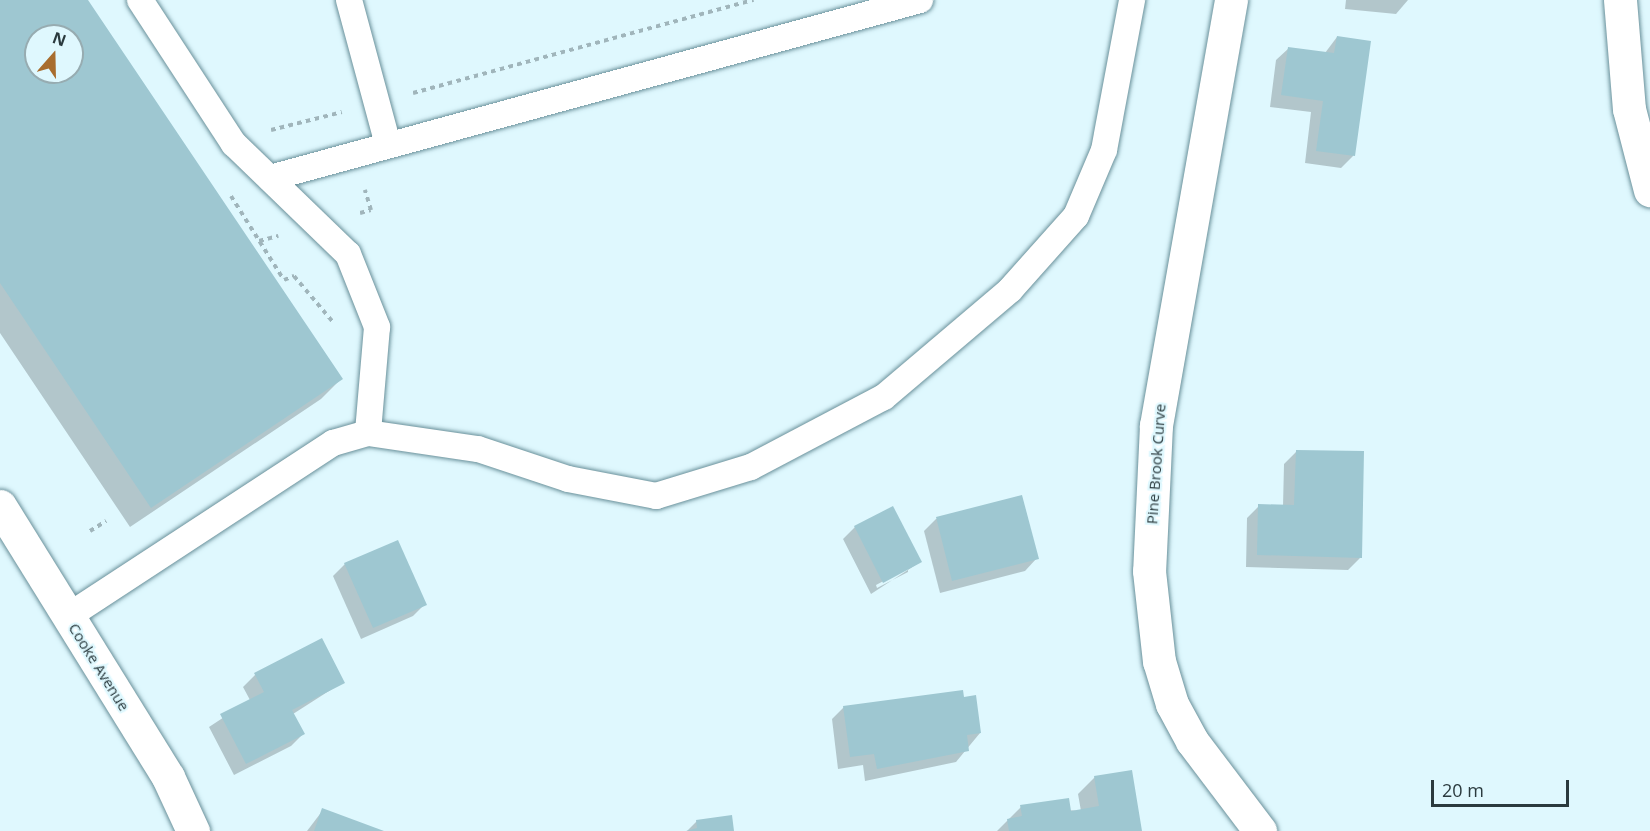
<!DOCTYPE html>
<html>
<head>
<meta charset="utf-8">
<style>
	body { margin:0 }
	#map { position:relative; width:1650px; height:831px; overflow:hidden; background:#dff8fe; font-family:"Open Sans",sans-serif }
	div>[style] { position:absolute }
	.shadow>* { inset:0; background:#0003 }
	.building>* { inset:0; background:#9ec7d1 }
	.path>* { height:4px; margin-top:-2px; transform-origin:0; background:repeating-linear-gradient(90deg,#a0b5bb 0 4.5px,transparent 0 9px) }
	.roads { filter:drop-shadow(0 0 2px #69909a) drop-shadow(0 0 2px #69909a) }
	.lane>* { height:26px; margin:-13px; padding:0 13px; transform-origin:13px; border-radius:13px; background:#fff }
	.street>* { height:33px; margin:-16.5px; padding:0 16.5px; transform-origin:16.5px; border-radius:16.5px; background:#fff }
	.highway>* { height:33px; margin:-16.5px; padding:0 16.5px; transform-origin:16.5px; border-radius:16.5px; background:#fff }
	span { translate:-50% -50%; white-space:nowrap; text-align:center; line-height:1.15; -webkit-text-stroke:4.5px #dff8fe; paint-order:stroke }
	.street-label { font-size:15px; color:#2a3a3e }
	.north { position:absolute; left:24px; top:24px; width:60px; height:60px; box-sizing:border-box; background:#dff8fe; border:2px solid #97acb1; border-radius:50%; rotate:20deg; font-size:16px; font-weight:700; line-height:24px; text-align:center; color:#2a3a3e }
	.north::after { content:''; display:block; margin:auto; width:21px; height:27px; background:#a86d2e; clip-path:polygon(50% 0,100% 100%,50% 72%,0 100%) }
	.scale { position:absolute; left:1431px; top:780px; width:138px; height:27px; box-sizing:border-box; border:3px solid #2a3a3e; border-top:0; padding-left:8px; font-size:18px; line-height:21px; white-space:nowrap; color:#2a3a3e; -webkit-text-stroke:4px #dff8fe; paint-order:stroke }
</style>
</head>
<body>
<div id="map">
	<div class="shadow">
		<div style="clip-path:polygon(evenodd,0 0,86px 0,341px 379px,321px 399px,130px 527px,0 333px,0 0,36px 36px,72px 36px,72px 72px,36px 72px,36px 36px)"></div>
		<div style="clip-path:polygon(1346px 0,1408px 0,1396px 14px,1345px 9px)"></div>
		<div style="clip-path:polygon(1337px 37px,1369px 42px,1353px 156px,1341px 168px,1305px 163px,1311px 112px,1270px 107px,1276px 60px,1289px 48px,1325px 53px)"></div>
		<div style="clip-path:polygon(1296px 452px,1360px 558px,1348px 570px,1246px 567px,1247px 518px,1259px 506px,1283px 506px,1284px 464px)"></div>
		<div style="clip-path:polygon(1021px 497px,1037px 558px,1025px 571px,940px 593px,924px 531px,936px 519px)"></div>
		<div style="clip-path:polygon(evenodd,855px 527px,920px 562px,871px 594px,843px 539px,855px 527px,908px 568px,908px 572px,877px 588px,876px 585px,908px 568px)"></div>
		<div style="clip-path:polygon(345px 564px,425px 604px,413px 616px,361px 639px,333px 576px)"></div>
		<div style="clip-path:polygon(321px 640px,343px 682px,293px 714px,303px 734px,291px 746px,234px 775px,209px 727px,250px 700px,243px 687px,255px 675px)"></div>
		<div style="clip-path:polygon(844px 707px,980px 733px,956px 762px,865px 781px,863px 765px,838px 769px,832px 719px)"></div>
		<div style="clip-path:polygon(1095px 777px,1140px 831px,997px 831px,1021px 807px,1081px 811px,1078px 794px)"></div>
		<div style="clip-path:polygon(323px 810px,380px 831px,307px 831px)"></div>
		<div style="clip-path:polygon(697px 821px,733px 831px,687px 831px)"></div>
	</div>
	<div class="building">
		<div style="clip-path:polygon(evenodd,0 0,88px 0,343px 379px,151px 508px,0 283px,0 0,36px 36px,72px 36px,72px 72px,36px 72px,36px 36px)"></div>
		<div style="clip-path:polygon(1337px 36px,1371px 41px,1355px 156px,1316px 151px,1323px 101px,1281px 95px,1288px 47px,1334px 53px)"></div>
		<div style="clip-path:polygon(1296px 450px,1364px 451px,1362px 558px,1257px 555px,1258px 504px,1294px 505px)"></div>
		<div style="clip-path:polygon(1022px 495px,1039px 559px,952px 581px,936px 517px)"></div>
		<div style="clip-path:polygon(893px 506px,922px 562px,883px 583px,854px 526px)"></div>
		<div style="clip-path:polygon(398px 540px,427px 605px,373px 628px,344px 563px)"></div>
		<div style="clip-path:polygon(322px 638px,345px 683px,292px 710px,305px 734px,246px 764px,220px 714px,264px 692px,254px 673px)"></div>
		<div style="clip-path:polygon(963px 690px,964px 697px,976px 695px,981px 733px,967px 735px,969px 751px,877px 769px,874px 754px,850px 757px,843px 706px)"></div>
		<div style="clip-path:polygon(1132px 770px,1142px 831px,1009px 831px,1007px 819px,1022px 816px,1020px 805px,1069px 798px,1071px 811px,1099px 806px,1094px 776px)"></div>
		<div style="clip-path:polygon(322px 808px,384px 831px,314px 831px)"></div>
		<div style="clip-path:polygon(732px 815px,734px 831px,686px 831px,697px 828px,696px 820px)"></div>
	</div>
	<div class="path">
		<div style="left:413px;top:93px;width:353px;rotate:-15.3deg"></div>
		<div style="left:271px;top:130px;width:73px;rotate:-14.2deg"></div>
		<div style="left:231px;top:196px;width:99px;rotate:57.8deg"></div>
		<div style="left:284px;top:280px;width:11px;rotate:-22deg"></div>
		<div style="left:294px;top:276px;width:59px;rotate:49.8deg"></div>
		<div style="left:360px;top:213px;width:11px;rotate:-15deg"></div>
		<div style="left:371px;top:210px;width:21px;rotate:-107deg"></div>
		<div style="left:259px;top:241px;width:20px;rotate:-15deg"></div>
		<div style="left:90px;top:531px;width:19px;rotate:-32deg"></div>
	</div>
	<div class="roads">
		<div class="lane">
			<div style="left:140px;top:0;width:172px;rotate:56.9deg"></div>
			<div style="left:234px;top:144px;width:158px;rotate:44deg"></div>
			<div style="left:348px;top:254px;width:79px;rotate:68.3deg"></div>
			<div style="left:377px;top:327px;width:106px;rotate:94.9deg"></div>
			<div style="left:349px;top:0;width:150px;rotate:74.9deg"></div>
			<div style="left:270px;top:178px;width:674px;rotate:-15.31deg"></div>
			<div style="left:67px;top:617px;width:318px;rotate:-33.2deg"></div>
			<div style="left:333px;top:443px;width:36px;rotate:-16deg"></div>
			<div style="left:368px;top:433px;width:111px;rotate:8.3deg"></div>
			<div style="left:478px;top:449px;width:95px;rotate:18.4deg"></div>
			<div style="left:568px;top:479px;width:90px;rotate:10.9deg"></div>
			<div style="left:656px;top:496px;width:99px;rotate:-17deg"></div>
			<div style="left:751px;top:467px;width:150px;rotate:-27.8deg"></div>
			<div style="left:884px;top:397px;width:165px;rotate:-40.3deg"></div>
			<div style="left:1010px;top:290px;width:99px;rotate:-48.3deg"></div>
			<div style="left:1076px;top:216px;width:72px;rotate:-67deg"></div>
			<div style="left:1104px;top:150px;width:153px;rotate:-79.4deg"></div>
		</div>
		<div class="street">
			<div style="left:1231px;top:0;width:432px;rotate:100deg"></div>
			<div style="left:1156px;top:425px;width:146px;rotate:92.7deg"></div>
			<div style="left:1149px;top:571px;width:91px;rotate:83.7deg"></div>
			<div style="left:1159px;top:661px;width:45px;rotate:73.2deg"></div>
			<div style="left:1172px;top:704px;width:42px;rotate:61.6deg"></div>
			<div style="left:1192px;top:741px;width:113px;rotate:52.9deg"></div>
			<div style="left:0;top:506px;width:319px;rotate:58.2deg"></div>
			<div style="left:168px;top:777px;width:60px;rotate:65.2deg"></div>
		</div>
		<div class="highway">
			<div style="left:1620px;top:0;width:109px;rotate:85.3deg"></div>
			<div style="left:1629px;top:109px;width:84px;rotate:75.5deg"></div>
		</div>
	</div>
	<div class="street-label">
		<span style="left:1156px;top:464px;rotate:-86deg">Pine Brook Curve</span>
		<span style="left:99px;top:667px;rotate:58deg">Cooke Avenue</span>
	</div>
	<div class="north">N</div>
	<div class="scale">20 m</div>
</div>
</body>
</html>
